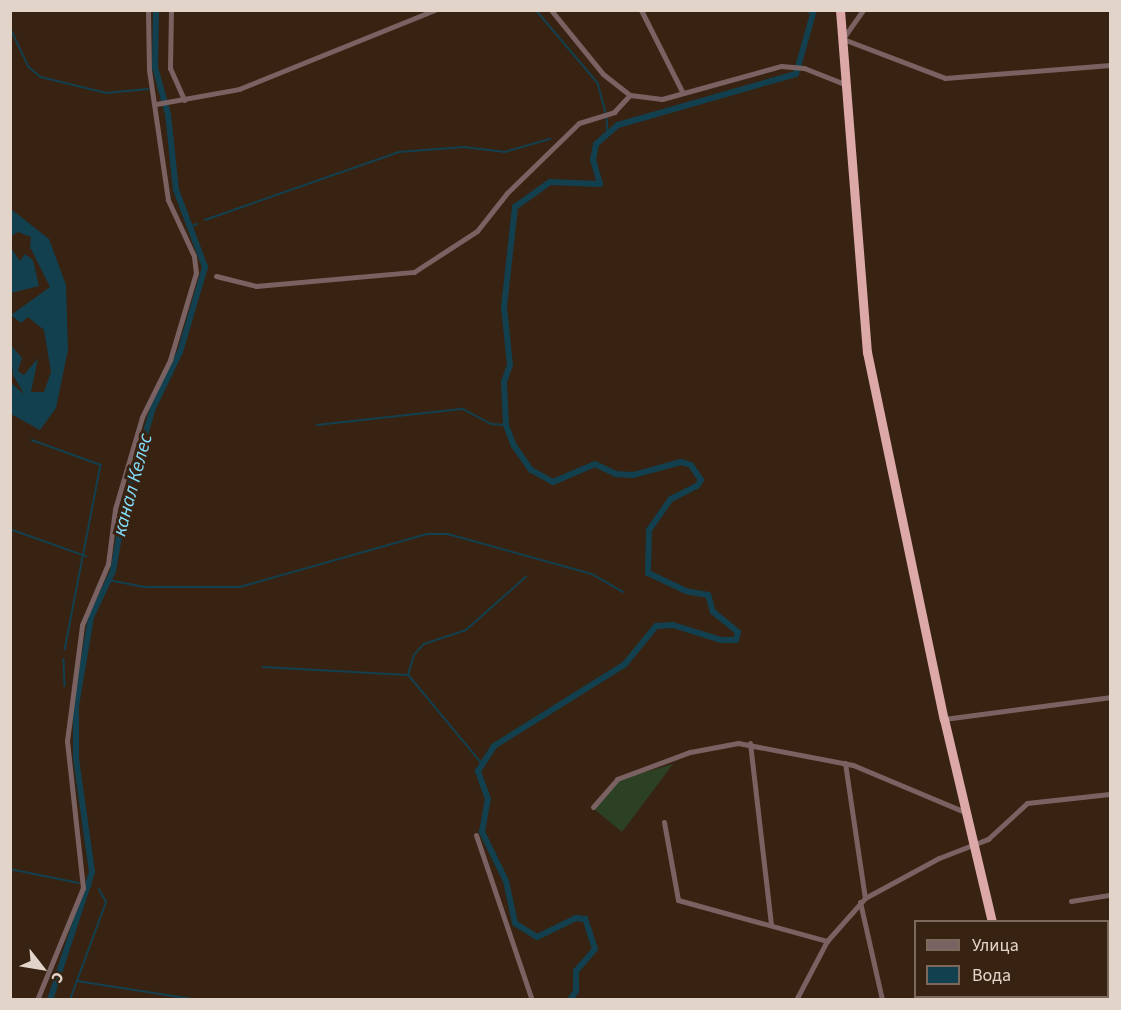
<!DOCTYPE html>
<html>
<head>
<meta charset="utf-8">
<style>
	body { margin:0 }
	#map { position:relative; width:1121px; height:1010px; overflow:hidden; background:#382212; font-family:"Source Sans 3",sans-serif }
	div>[style] { position:absolute }
	.green>* { inset:0; background:#2c4024 }
	.water>* { inset:0; background:#12404e }
	.stream>* { height:1.5px; margin:-0.75px; padding:0 0.75px; transform-origin:0.75px; border-radius:0.75px; background:#12404e }
	.canal>* { height:6px; margin:-3px; padding:0 3px; transform-origin:3px; border-radius:3px; background:#12404e }
	.minor>* { height:5px; margin:-2.5px; padding:0 2.5px; transform-origin:2.5px; border-radius:2.5px; background:#7a6262 }
	.trunk>* { height:9px; margin:-4.5px; padding:0 4.5px; transform-origin:4.5px; border-radius:4.5px; background:#dca8a8 }
	span { translate:-50% -50%; white-space:nowrap; text-align:center; line-height:1.15; -webkit-text-stroke:6px #382212; paint-order:stroke }
	.water-label { font-size:20px; color:#83dffe; font-style:italic }
	.frame { position:absolute; inset:0; border:12px solid #e3d4ca; pointer-events:none }
	.legend { position:absolute; left:914px; top:920px; width:195px; height:78px; box-sizing:border-box; background:#382212; border:2px solid #7c695c; margin:0; padding:8px 10px; list-style:none; font-size:18px; color:#e3d4ca }
	.legend li { display:flex; align-items:center; gap:12px; height:30px }
	.legend b { width:30px; border:2px solid #7c695c }
	.north { position:absolute; left:12px; top:938px; width:60px; height:60px; -webkit-text-stroke:4px #382212; paint-order:stroke; rotate:121deg; font-size:16px; font-weight:700; line-height:24px; text-align:center; color:#e3d4ca }
	.north::after { content:''; display:block; margin:auto; width:21px; height:27px; background:#e3d4ca; clip-path:polygon(50% 0,100% 100%,50% 72%,0 100%) }
</style>
</head>
<body>
<div id="map">
	<div class="green">
		<div style="clip-path:polygon(673px 764px,622px 832px,594px 809px,621px 779px)"></div>
	</div>
	<div class="water">
		<div style="clip-path:polygon(11px 209px,49px 239px,66px 285px,68px 350px,56px 408px,40px 430px,11px 414px,11px 383px,24px 394px,13px 375px,10px 344px,22px 358px,18px 371px,24px 375px,38px 358px,31px 392px,44px 392px,51px 372px,44px 330px,28px 317px,21px 323px,11px 315px,50px 287px,30px 247px,31px 237px,18px 232px,11px 236px)"></div>
		<div style="clip-path:polygon(11px 248px,20px 261px,25px 254px,33px 260px,39px 286px,11px 293px)"></div>
	</div>
	<div class="stream">
		<div style="left:536px;top:10px;width:96px;rotate:49.7deg"></div>
		<div style="left:598px;top:83px;width:31px;rotate:75deg"></div>
		<div style="left:807px;top:10px;width:8px;rotate:40deg"></div>
		<div style="left:10px;top:27px;width:44px;rotate:64.6deg"></div>
		<div style="left:29px;top:67px;width:16px;rotate:40deg"></div>
		<div style="left:41px;top:77px;width:67px;rotate:13.8deg"></div>
		<div style="left:106px;top:93px;width:42px;rotate:-5.4deg"></div>
		<div style="left:158px;top:88px;width:3px;rotate:-18deg"></div>
		<div style="left:607px;top:118px;width:14px;rotate:86deg"></div>
		<div style="left:205px;top:220px;width:206px;rotate:-19.3deg"></div>
		<div style="left:399px;top:152px;width:65px;rotate:-4.4deg"></div>
		<div style="left:464px;top:147px;width:41px;rotate:7deg"></div>
		<div style="left:505px;top:152px;width:47px;rotate:-16.1deg"></div>
		<div style="left:190px;top:227px;width:8px;rotate:-23deg"></div>
		<div style="left:317px;top:425px;width:147px;rotate:-6.3deg"></div>
		<div style="left:463px;top:409px;width:32px;rotate:28deg"></div>
		<div style="left:491px;top:424px;width:15px;rotate:4deg"></div>
		<div style="left:32px;top:440px;width:73px;rotate:19.9deg"></div>
		<div style="left:101px;top:465px;width:188px;rotate:101deg"></div>
		<div style="left:10px;top:529px;width:81px;rotate:19.6deg"></div>
		<div style="left:109px;top:580px;width:37px;rotate:11deg"></div>
		<div style="left:145px;top:587px;width:95px"></div>
		<div style="left:240px;top:587px;width:194px;rotate:-15.8deg"></div>
		<div style="left:427px;top:534px;width:21px"></div>
		<div style="left:448px;top:534px;width:149px;rotate:15.5deg"></div>
		<div style="left:592px;top:574px;width:36px;rotate:30deg"></div>
		<div style="left:64px;top:659px;width:27px;rotate:88deg"></div>
		<div style="left:263px;top:667px;width:144px;rotate:3.2deg"></div>
		<div style="left:481px;top:763px;width:114px;rotate:-129.7deg"></div>
		<div style="left:408px;top:675px;width:21px;rotate:-73deg"></div>
		<div style="left:414px;top:655px;width:15px;rotate:-48deg"></div>
		<div style="left:424px;top:644px;width:44px;rotate:-18.4deg"></div>
		<div style="left:466px;top:630px;width:80px;rotate:-41.5deg"></div>
		<div style="left:10px;top:869px;width:70px;rotate:11.5deg"></div>
		<div style="left:88px;top:884px;width:4px;rotate:34deg"></div>
		<div style="left:77px;top:981px;width:123px;rotate:8.9deg"></div>
		<div style="left:70px;top:1000px;width:104px;rotate:-69.8deg"></div>
		<div style="left:106px;top:902px;width:14px;rotate:-120deg"></div>
	</div>
	<div class="canal">
		<div style="left:50px;top:1000px;width:135px;rotate:-71.8deg"></div>
		<div style="left:92px;top:872px;width:115px;rotate:-98deg"></div>
		<div style="left:76px;top:758px;width:52px;rotate:-90deg"></div>
		<div style="left:76px;top:706px;width:90px;rotate:-80.4deg"></div>
		<div style="left:91px;top:617px;width:51px;rotate:-64.4deg"></div>
		<div style="left:113px;top:571px;width:69px;rotate:-80deg"></div>
		<div style="left:125px;top:503px;width:99px;rotate:-73.6deg"></div>
		<div style="left:153px;top:408px;width:62px;rotate:-64.3deg"></div>
		<div style="left:180px;top:352px;width:89px;rotate:-73.6deg"></div>
		<div style="left:205px;top:267px;width:82px;rotate:-110.6deg"></div>
		<div style="left:176px;top:190px;width:76px;rotate:-96deg"></div>
		<div style="left:168px;top:114px;width:49px;rotate:-105.5deg"></div>
		<div style="left:155px;top:67px;width:57px;rotate:-89deg"></div>
		<div style="left:570px;top:1000px;width:11px;rotate:-56deg"></div>
		<div style="left:576px;top:991px;width:20px;rotate:-90deg"></div>
		<div style="left:576px;top:971px;width:29px;rotate:-49deg"></div>
		<div style="left:595px;top:949px;width:32px;rotate:-108deg"></div>
		<div style="left:585px;top:919px;width:9px;rotate:-174deg"></div>
		<div style="left:576px;top:918px;width:43px;rotate:154deg"></div>
		<div style="left:537px;top:937px;width:26px;rotate:-148deg"></div>
		<div style="left:515px;top:923px;width:43px;rotate:-102.1deg"></div>
		<div style="left:506px;top:881px;width:55px;rotate:-116.1deg"></div>
		<div style="left:482px;top:832px;width:34px;rotate:-80deg"></div>
		<div style="left:488px;top:799px;width:30px;rotate:-110deg"></div>
		<div style="left:478px;top:771px;width:30px;rotate:-57deg"></div>
		<div style="left:494px;top:746px;width:155px;rotate:-32deg"></div>
		<div style="left:625px;top:664px;width:49px;rotate:-50.8deg"></div>
		<div style="left:656px;top:626px;width:17px;rotate:-3deg"></div>
		<div style="left:673px;top:625px;width:50px;rotate:17.4deg"></div>
		<div style="left:721px;top:640px;width:15px"></div>
		<div style="left:736px;top:640px;width:8px;rotate:-76deg"></div>
		<div style="left:738px;top:632px;width:32px;rotate:-141deg"></div>
		<div style="left:713px;top:612px;width:18px;rotate:-106deg"></div>
		<div style="left:708px;top:595px;width:22px;rotate:-170deg"></div>
		<div style="left:686px;top:591px;width:42px;rotate:-154.7deg"></div>
		<div style="left:648px;top:573px;width:43px;rotate:-88.7deg"></div>
		<div style="left:649px;top:530px;width:38px;rotate:-55deg"></div>
		<div style="left:671px;top:499px;width:29px;rotate:-27deg"></div>
		<div style="left:697px;top:486px;width:7px;rotate:-56deg"></div>
		<div style="left:701px;top:480px;width:18px;rotate:-124deg"></div>
		<div style="left:691px;top:465px;width:10px;rotate:-163deg"></div>
		<div style="left:681px;top:462px;width:50px;rotate:164.8deg"></div>
		<div style="left:633px;top:475px;width:17px;rotate:-177deg"></div>
		<div style="left:616px;top:474px;width:23px;rotate:-155deg"></div>
		<div style="left:595px;top:464px;width:46px;rotate:156.8deg"></div>
		<div style="left:553px;top:482px;width:25px;rotate:-151deg"></div>
		<div style="left:531px;top:470px;width:29px;rotate:-125deg"></div>
		<div style="left:514px;top:446px;width:22px;rotate:-111deg"></div>
		<div style="left:506px;top:425px;width:43px;rotate:-92.7deg"></div>
		<div style="left:504px;top:382px;width:18px;rotate:-71deg"></div>
		<div style="left:510px;top:365px;width:58px;rotate:-95.9deg"></div>
		<div style="left:504px;top:307px;width:101px;rotate:-83.7deg"></div>
		<div style="left:515px;top:207px;width:43px;rotate:-35.5deg"></div>
		<div style="left:550px;top:182px;width:50px;rotate:2.3deg"></div>
		<div style="left:600px;top:184px;width:25px;rotate:-106deg"></div>
		<div style="left:593px;top:160px;width:16px;rotate:-79deg"></div>
		<div style="left:596px;top:144px;width:29px;rotate:-41deg"></div>
		<div style="left:618px;top:125px;width:185px;rotate:-16deg"></div>
		<div style="left:796px;top:74px;width:66px;rotate:-74.3deg"></div>
	</div>
	<div class="minor">
		<div style="left:171px;top:10px;width:58px;rotate:91deg"></div>
		<div style="left:170px;top:68px;width:35px;rotate:66deg"></div>
		<div style="left:551px;top:10px;width:82px;rotate:50.9deg"></div>
		<div style="left:603px;top:74px;width:34px;rotate:38deg"></div>
		<div style="left:630px;top:95px;width:32px;rotate:7deg"></div>
		<div style="left:662px;top:99px;width:123px;rotate:-15.5deg"></div>
		<div style="left:781px;top:66px;width:23px;rotate:5deg"></div>
		<div style="left:804px;top:68px;width:46px;rotate:21.6deg"></div>
		<div style="left:641px;top:10px;width:93px;rotate:63.2deg"></div>
		<div style="left:863px;top:10px;width:35px;rotate:125deg"></div>
		<div style="left:843px;top:39px;width:109px;rotate:20.9deg"></div>
		<div style="left:945px;top:78px;width:166px;rotate:-4.5deg"></div>
		<div style="left:156px;top:104px;width:84px;rotate:-10.2deg"></div>
		<div style="left:239px;top:89px;width:211px;rotate:-22deg"></div>
		<div style="left:216px;top:276px;width:41px;rotate:14deg"></div>
		<div style="left:256px;top:286px;width:159px;rotate:-5.1deg"></div>
		<div style="left:414px;top:272px;width:75px;rotate:-33.1deg"></div>
		<div style="left:477px;top:231px;width:48px;rotate:-51.7deg"></div>
		<div style="left:507px;top:193px;width:100px;rotate:-44.2deg"></div>
		<div style="left:579px;top:123px;width:37px;rotate:-17deg"></div>
		<div style="left:614px;top:112px;width:23px;rotate:-47deg"></div>
		<div style="left:944px;top:719px;width:167px;rotate:-7.5deg"></div>
		<div style="left:750px;top:743px;width:182px;rotate:83.4deg"></div>
		<div style="left:845px;top:763px;width:136px;rotate:81.6deg"></div>
		<div style="left:593px;top:807px;width:37px;rotate:-49deg"></div>
		<div style="left:617px;top:779px;width:78px;rotate:-20.3deg"></div>
		<div style="left:690px;top:752px;width:49px;rotate:-10.6deg"></div>
		<div style="left:738px;top:743px;width:117px;rotate:10.8deg"></div>
		<div style="left:853px;top:765px;width:121px;rotate:22.8deg"></div>
		<div style="left:664px;top:822px;width:79px;rotate:79.8deg"></div>
		<div style="left:678px;top:900px;width:155px;rotate:15.4deg"></div>
		<div style="left:476px;top:835px;width:174px;rotate:71.3deg"></div>
		<div style="left:1071px;top:901px;width:39px;rotate:-9deg"></div>
		<div style="left:860px;top:902px;width:100px;rotate:77.3deg"></div>
		<div style="left:37px;top:1000px;width:121px;rotate:-67.7deg"></div>
		<div style="left:83px;top:888px;width:148px;rotate:-96.2deg"></div>
		<div style="left:67px;top:741px;width:117px;rotate:-82.6deg"></div>
		<div style="left:82px;top:625px;width:66px;rotate:-66.9deg"></div>
		<div style="left:108px;top:564px;width:55px;rotate:-82.7deg"></div>
		<div style="left:115px;top:509px;width:96px;rotate:-73.6deg"></div>
		<div style="left:142px;top:417px;width:64px;rotate:-63.8deg"></div>
		<div style="left:170px;top:360px;width:91px;rotate:-73.4deg"></div>
		<div style="left:196px;top:273px;width:17px;rotate:-97deg"></div>
		<div style="left:194px;top:256px;width:62px;rotate:-114.9deg"></div>
		<div style="left:168px;top:200px;width:131px;rotate:-98.3deg"></div>
		<div style="left:149px;top:70px;width:60px;rotate:-91deg"></div>
		<div style="left:796px;top:1000px;width:67px;rotate:-62.3deg"></div>
		<div style="left:827px;top:941px;width:57px;rotate:-48.5deg"></div>
		<div style="left:865px;top:898px;width:84px;rotate:-28.4deg"></div>
		<div style="left:939px;top:858px;width:53px;rotate:-21.2deg"></div>
		<div style="left:988px;top:839px;width:53px;rotate:-42.7deg"></div>
		<div style="left:1027px;top:803px;width:83px;rotate:-6.2deg"></div>
		<div style="left:1082px;top:1000px;width:24px;rotate:-9deg"></div>
	</div>
	<div class="trunk">
		<div style="left:840px;top:10px;width:343px;rotate:85.5deg"></div>
		<div style="left:867px;top:352px;width:375px;rotate:78.2deg"></div>
		<div style="left:944px;top:719px;width:209px;rotate:76.7deg"></div>
		<div style="left:1011px;top:996px;width:4px;rotate:76deg"></div>
	</div>
	<div class="water-label">
		<span style="left:133px;top:485px;rotate:-75deg">канал Келес</span>
	</div>
	<div class="frame"></div>
	<ul class="legend">
	<li><b style="height:8px;background:#7a6262"></b>Улица</li>
	<li><b style="height:16px;background:#12404e"></b>Вода</li>
	</ul>
	<div class="north">С</div>
</div>
</body>
</html>
